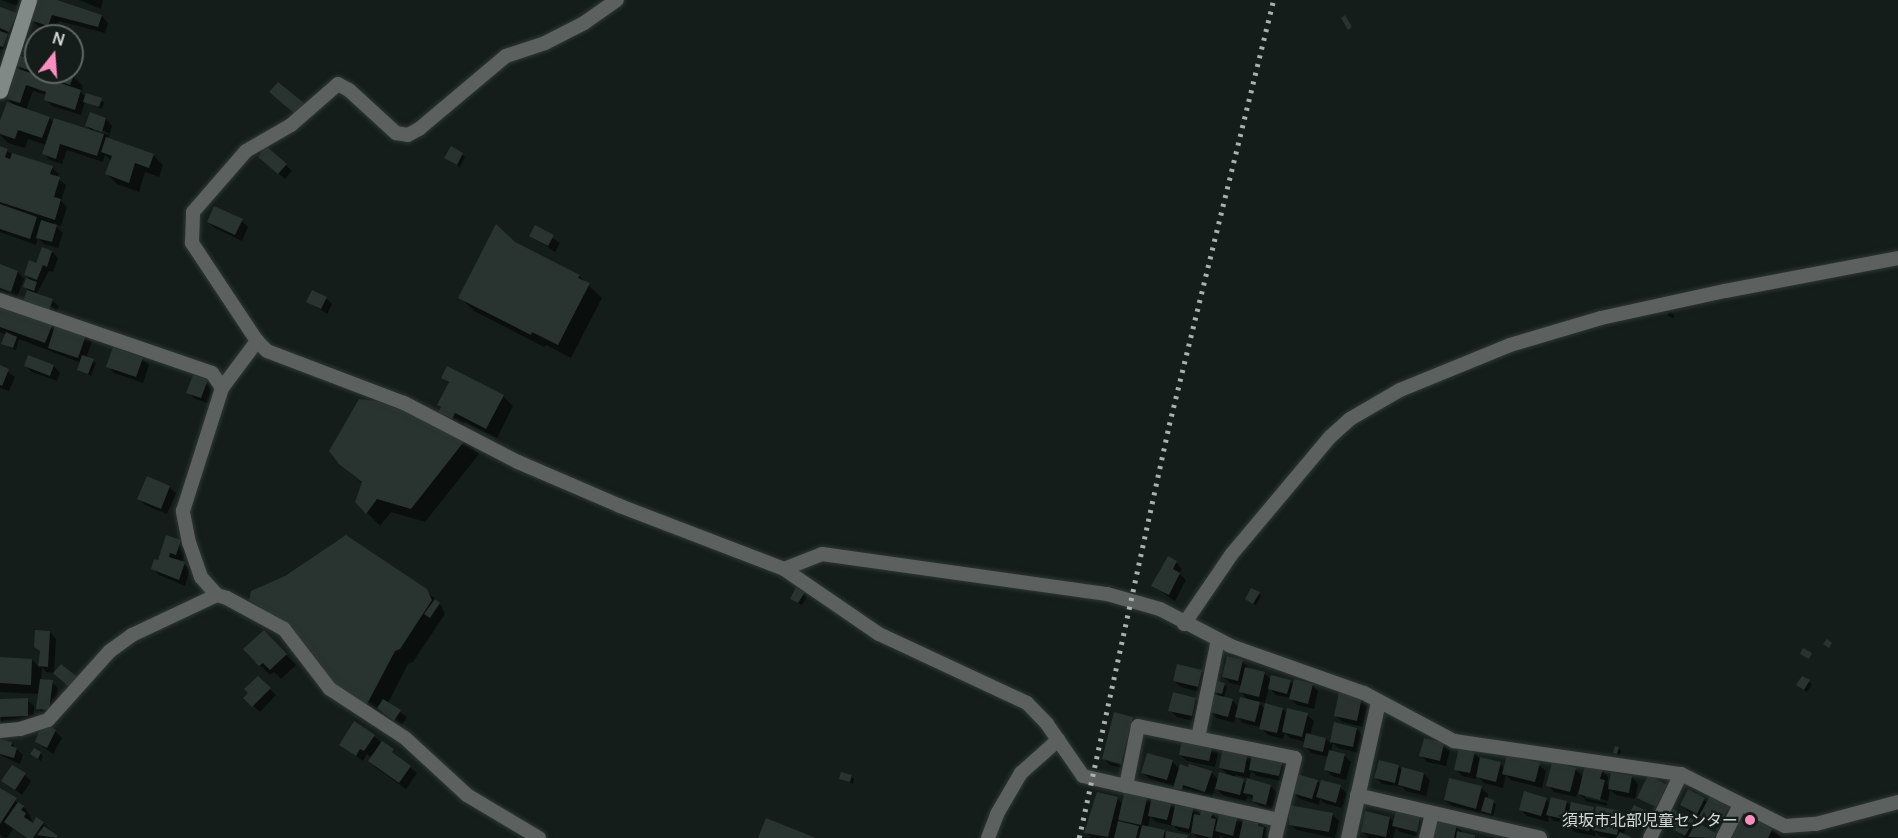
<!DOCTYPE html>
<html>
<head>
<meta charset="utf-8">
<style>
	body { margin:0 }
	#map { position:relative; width:1898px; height:838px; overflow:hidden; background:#141d1a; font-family:Manrope,"Noto Sans JP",sans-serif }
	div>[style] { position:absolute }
	.shadow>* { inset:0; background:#0007 }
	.building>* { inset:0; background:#29332f }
	.roads { filter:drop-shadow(0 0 2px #2f3734) drop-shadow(0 0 2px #2f3734) }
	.minor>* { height:14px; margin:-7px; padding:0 7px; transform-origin:7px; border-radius:7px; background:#5c615f }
	.tertiary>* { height:15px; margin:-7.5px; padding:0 7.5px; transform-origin:7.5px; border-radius:7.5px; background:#5c615f }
	.secondary>* { height:15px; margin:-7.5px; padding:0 7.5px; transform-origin:7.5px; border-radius:7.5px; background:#818986 }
	.rail>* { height:4.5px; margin-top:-2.25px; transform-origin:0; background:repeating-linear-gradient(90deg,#aab1af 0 3px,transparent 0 9px) }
	.dots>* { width:16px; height:16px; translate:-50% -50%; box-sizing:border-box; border:3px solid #141d1a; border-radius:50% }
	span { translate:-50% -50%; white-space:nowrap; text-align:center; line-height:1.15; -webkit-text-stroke:4.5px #141d1a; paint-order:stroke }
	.poi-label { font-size:16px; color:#d3d9d7 }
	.right { translate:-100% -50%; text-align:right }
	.north { position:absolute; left:24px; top:24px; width:60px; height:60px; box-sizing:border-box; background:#141d1a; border:2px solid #606866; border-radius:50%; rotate:17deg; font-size:16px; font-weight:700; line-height:24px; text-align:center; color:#d3d9d7 }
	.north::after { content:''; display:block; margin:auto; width:21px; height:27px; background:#fd8ebf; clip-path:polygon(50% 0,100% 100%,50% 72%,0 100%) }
</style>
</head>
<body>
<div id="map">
	<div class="shadow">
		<div style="clip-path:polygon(1px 0,19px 0,18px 6px)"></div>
		<div style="clip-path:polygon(38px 0,52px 0,102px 16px,108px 23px,105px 33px,59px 21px,55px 32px,38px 26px,32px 20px)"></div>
		<div style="clip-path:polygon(79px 0,103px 0,101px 9px)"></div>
		<div style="clip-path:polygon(0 8px,16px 14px,22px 21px,16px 37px,5px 33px,14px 42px,10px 52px,0 49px)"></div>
		<div style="clip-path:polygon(evenodd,38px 30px,54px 36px,36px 36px,36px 72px,62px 72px,73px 76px,83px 86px,81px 92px,86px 98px,104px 102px,102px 109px,85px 102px,81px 115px,52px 106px,46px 99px,47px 95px,33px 91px,26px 110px,49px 118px,54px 123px,93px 132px,87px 126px,106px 119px,112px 126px,108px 139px,153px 155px,163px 165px,159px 177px,145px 172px,139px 192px,117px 184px,107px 174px,112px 161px,105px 155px,103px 162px,67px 150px,62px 164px,50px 160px,44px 154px,46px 145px,28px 139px,25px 148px,8px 143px,0 135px,0 126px,16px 107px,8px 99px,24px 72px,16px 65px,27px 60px,38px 30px,93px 127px,109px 133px,108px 135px,93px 130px,93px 127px)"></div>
		<div style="clip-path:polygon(0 147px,12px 154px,52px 168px,59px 174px,57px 178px,66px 185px,61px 201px,67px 207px,61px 226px,53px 223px,63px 233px,58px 248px,44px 244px,38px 238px,36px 245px,0 232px)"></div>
		<div style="clip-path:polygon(462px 154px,465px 157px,460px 167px,446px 158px)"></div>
		<div style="clip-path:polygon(266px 163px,286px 165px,292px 171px,285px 179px)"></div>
		<div style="clip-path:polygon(242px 221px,248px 227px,242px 241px,215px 228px,208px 222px)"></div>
		<div style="clip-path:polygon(536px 227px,560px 243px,555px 252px,531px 236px)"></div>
		<div style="clip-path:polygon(52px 252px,58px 258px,53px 272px,49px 271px,36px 295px,52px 300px,59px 307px,54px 319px,23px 304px,28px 290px,25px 287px,32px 282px,25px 274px)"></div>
		<div style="clip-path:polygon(0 266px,18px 272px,24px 279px,17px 297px,0 291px)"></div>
		<div style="clip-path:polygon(579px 276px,602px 298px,571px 358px,546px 345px,544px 347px,474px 311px,460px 297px)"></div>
		<div style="clip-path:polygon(326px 298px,332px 304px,327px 314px,308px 301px)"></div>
		<div style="clip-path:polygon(0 305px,52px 324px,56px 328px,85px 336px,92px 342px,86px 358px,96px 363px,91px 376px,79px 369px,81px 363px,19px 339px,16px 350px,6px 346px,3px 343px,6px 335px,0 332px)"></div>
		<div style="clip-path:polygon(1671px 312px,1674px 315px,1674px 318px,1668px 316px,1668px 313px)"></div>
		<div style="clip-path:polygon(29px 357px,54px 366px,60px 373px,57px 381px,32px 372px,25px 365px)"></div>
		<div style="clip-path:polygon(142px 359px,149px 365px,143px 383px,114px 373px,108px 366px)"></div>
		<div style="clip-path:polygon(0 367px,15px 377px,9px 391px,0 388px)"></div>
		<div style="clip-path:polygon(443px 377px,503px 396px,513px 406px,497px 438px,465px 422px,462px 428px,440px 412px,449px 384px)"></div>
		<div style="clip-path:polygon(207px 381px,213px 388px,208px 403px,195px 399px,188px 392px)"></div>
		<div style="clip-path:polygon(465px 441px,479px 454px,425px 522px,391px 512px,380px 526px,357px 502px,363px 484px,340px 463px)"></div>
		<div style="clip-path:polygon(169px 487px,176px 493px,167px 514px,145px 505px,139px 498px)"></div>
		<div style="clip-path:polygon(180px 541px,187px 548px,182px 562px,190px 569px,185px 586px,159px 575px,153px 568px)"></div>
		<div style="clip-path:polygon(1176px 562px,1182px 569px,1179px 574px,1186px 580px,1175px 601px,1153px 586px)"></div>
		<div style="clip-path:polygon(427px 591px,441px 605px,445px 614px,413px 662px,408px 664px,388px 703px,407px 717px,401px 726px,383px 712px,380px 718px,250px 600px)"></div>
		<div style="clip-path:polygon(804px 593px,807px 596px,802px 605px,794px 601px)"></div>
		<div style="clip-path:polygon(1259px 594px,1261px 596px,1256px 605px,1250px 602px)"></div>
		<div style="clip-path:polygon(50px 632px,56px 639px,54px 673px,46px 672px,42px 667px,41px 680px,52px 682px,58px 688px,55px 716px,44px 715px,38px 708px,40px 694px,0 692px,0 658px,32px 660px,40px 668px,41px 652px)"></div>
		<div style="clip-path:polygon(264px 632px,296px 665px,281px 679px,274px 672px,270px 675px,245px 650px)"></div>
		<div style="clip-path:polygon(1242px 662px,1249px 668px,1264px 673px,1272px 681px,1312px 685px,1318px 691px,1314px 709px,1297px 705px,1290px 698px,1276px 695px,1269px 688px,1265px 703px,1257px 701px,1266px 710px,1283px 709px,1288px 714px,1307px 715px,1314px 721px,1310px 735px,1326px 739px,1331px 744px,1335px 724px,1357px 729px,1363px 736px,1359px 753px,1338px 748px,1333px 743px,1331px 752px,1344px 755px,1351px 762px,1346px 780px,1332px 776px,1326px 770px,1329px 757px,1311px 753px,1305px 746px,1306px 742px,1290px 738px,1285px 733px,1283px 739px,1268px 735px,1260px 727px,1243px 723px,1236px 716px,1234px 723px,1217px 718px,1210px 712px,1215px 694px,1212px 690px,1224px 685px,1227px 687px,1224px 698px,1232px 700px,1239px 707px,1249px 701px,1241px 692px,1242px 686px,1230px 683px,1224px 677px)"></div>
		<div style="clip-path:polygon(1202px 671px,1208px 678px,1204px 693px,1181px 687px,1174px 681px)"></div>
		<div style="clip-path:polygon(258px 678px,276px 695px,260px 712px,245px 698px)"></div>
		<div style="clip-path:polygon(1803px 678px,1812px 684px,1807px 692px,1801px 688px)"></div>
		<div style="clip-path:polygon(1196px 699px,1202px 706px,1198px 722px,1177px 717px,1170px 710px)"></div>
		<div style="clip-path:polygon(1362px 699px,1368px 705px,1363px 727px,1342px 722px,1335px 715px)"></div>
		<div style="clip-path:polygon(0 700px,27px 700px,34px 706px,34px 722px,1px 723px)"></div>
		<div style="clip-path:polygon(1132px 718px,1139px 725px,1129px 764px,1109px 759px,1109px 762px,1128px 767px,1127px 769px,1110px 765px,1104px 758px)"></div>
		<div style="clip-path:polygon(55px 731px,62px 738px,53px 754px,36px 742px)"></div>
		<div style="clip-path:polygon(374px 736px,417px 773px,406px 789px,376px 768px,370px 761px,372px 758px,367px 754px,363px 761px,341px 745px)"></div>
		<div style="clip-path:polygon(0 740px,12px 744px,23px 755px,20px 764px,0 755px)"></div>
		<div style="clip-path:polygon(1443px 744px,1450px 750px,1446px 766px,1427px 762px,1421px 755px)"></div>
		<div style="clip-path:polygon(1212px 746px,1218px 752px,1215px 767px,1187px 761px,1180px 755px)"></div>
		<div style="clip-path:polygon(1618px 748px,1621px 751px,1620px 756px,1614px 752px)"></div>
		<div style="clip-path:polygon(35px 750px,43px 756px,41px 761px,32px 754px)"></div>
		<div style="clip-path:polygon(evenodd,1247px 753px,1253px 758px,1282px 761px,1289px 768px,1286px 782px,1257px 776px,1251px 771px,1249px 780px,1271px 787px,1277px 793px,1272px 810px,1260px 807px,1248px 795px,1246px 801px,1223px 795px,1215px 787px,1212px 798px,1189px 791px,1188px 796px,1181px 794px,1175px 786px,1150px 779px,1143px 773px,1172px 761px,1180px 770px,1211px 772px,1219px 780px,1230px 777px,1220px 767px,1247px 753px,1235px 775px,1249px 778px,1247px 784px,1234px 778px,1235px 775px)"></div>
		<div style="clip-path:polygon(1474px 753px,1480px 759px,1500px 764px,1505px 769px,1539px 765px,1546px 771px,1542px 788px,1511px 780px,1506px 775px,1503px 788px,1484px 783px,1477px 776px,1476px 779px,1462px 776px,1456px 769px)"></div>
		<div style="clip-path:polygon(1380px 762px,1399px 767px,1403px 771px,1424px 774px,1430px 780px,1426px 796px,1406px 791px,1402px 787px,1382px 784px,1376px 778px)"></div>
		<div style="clip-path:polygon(1575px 769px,1583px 777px,1602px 770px,1608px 777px,1607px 784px,1610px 787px,1632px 777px,1638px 784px,1635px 799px,1616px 795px,1610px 790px,1608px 801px,1585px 795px,1585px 798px,1607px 803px,1607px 806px,1586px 801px,1578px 792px,1576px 797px,1554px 792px,1548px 785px)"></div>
		<div style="clip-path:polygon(25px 775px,31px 781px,22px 795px,3px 781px)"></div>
		<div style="clip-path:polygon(851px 776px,854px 779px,853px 784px,841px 778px)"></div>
		<div style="clip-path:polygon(1317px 781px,1321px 785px,1340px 787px,1347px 793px,1342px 808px,1324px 803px,1320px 799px,1319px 805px,1300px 799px,1293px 793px)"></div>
		<div style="clip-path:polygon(1666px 786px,1673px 792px,1663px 812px,1639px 797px)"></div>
		<div style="clip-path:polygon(1481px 788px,1488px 794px,1487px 800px,1496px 804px,1493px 816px,1452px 806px,1445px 800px)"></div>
		<div style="clip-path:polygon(0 790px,26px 809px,32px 820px,30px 823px,43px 823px,58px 838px,27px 838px,13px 829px,7px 838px,3px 837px,0 834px)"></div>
		<div style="clip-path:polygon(1147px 795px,1153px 801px,1171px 802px,1176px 807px,1193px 807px,1201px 815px,1212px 814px,1219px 821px,1237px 816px,1243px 821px,1259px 821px,1265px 827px,1269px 838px,1226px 838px,1220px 835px,1219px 838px,1198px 838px,1194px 834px,1179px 831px,1174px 826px,1156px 822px,1150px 816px,1148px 828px,1188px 838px,1092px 838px,1086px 832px,1117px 798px,1123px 804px)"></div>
		<div style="clip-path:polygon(1710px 798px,1735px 814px,1726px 832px,1688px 811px,1682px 805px,1704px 800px,1708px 803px)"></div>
		<div style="clip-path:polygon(1546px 799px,1551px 804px,1566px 802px,1572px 807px,1593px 809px,1597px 812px,1620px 812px,1627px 818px,1624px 835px,1630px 838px,1611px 838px,1600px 836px,1596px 832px,1595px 836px,1574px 832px,1568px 824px,1554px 821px,1549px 816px,1548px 822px,1527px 816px,1520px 809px)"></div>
		<div style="clip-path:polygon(1291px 807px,1333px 815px,1339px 821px,1335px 838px,1297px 830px,1290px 824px)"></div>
		<div style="clip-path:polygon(1420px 814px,1427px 821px,1423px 838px,1400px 832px,1396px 828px,1393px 838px,1369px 838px,1363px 831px,1390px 818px,1394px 823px)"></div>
		<div style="clip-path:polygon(1650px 815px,1656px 821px,1650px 833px,1628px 819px)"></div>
		<div style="clip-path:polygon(1693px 821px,1715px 834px,1719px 838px,1686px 838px,1667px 825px)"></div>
		<div style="clip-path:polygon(1456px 826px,1463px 833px,1476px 838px,1433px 838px)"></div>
		<div style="clip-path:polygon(1772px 829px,1781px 838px,1733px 838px)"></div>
	</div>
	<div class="building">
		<div style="clip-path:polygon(37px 0,57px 0,102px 15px,98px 27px,52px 15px,48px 26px,30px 20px)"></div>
		<div style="clip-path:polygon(0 7px,17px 13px,9px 32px,0 28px)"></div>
		<div style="clip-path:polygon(1345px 15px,1352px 27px,1348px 30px,1341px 18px)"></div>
		<div style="clip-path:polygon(37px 28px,57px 36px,36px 36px,36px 72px,74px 75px,70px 85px,14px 65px,18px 55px,26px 58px)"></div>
		<div style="clip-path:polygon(0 31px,8px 34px,3px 47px,0 46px)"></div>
		<div style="clip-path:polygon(16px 68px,81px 90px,75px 110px,44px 100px,46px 92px,26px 85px,20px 103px,7px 99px)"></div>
		<div style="clip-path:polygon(278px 82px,304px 103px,295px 114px,269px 92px)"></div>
		<div style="clip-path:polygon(86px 93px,102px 98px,99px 107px,83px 102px)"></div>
		<div style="clip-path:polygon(7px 102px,50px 117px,42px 138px,18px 130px,15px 139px,0 134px,0 121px)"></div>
		<div style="clip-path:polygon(90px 112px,106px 118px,102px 132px,85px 126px)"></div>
		<div style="clip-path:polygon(54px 118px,104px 134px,97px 156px,60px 144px,56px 159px,42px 154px)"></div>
		<div style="clip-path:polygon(106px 137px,154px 154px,149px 168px,135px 163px,129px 183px,105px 174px,112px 156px,101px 152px)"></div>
		<div style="clip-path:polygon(0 146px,8px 149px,5px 157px,10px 159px,12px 153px,53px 166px,50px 174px,60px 177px,54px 197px,61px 199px,55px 220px,0 202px)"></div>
		<div style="clip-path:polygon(266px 146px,287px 164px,278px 174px,258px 157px)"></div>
		<div style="clip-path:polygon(451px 146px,463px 153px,457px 165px,444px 158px)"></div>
		<div style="clip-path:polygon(0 204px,37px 217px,30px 239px,0 229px)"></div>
		<div style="clip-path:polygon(214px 206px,243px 219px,235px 235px,207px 222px)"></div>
		<div style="clip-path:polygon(41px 220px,57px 225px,52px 242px,36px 238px)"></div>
		<div style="clip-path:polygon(496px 224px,515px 242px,580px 275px,578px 278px,590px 283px,558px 345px,532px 332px,531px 335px,458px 298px)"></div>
		<div style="clip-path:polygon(535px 225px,554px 235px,548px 246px,529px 236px)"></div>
		<div style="clip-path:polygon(42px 247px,52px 251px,47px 267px,43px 265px,37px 280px,24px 275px,29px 260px,36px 263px)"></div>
		<div style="clip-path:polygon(0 264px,18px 271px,11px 292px,0 288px)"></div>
		<div style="clip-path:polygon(26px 278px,37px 282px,34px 291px,23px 287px)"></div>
		<div style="clip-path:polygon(27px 290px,53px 299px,48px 314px,22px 304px)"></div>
		<div style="clip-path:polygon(312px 290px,327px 297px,321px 309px,306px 302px)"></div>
		<div style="clip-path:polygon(0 304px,53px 323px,45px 343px,0 327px)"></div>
		<div style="clip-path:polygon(55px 325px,86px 335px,78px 358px,48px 348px)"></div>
		<div style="clip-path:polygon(6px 332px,17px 337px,13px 348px,1px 344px)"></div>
		<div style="clip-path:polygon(113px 347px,143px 358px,136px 377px,106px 367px)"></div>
		<div style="clip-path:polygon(28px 355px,54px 365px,50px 376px,24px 366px)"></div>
		<div style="clip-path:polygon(82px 355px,94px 359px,88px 374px,77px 370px)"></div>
		<div style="clip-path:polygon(0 365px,9px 369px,2px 386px,0 385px)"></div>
		<div style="clip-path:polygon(447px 366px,504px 395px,486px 429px,455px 413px,452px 419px,438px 412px,441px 407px,437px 405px,449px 382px,441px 378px)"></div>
		<div style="clip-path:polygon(193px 375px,208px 380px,201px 398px,186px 393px)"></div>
		<div style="clip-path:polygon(359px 399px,384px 402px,424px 416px,466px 439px,411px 509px,377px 499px,366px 514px,355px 502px,362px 482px,339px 464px,329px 451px)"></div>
		<div style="clip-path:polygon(147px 476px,170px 486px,161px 509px,137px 499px)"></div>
		<div style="clip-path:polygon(166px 535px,181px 540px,176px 555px,170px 553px,169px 557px,185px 562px,179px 580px,151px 569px,154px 559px,158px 560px)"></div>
		<div style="clip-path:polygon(346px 535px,427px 589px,432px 600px,400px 649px,395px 651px,366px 706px,335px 686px,285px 625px,249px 600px,251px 591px,285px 576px)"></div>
		<div style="clip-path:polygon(1168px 556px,1177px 561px,1173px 569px,1180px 573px,1169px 595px,1151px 586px)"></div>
		<div style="clip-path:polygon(796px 587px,805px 592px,798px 603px,790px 599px)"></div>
		<div style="clip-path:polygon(1251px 588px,1260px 592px,1253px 604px,1245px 599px)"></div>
		<div style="clip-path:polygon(435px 599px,440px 603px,430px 618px,424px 614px)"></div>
		<div style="clip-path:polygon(35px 630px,50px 631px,48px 667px,38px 666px,40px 651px,34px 647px)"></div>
		<div style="clip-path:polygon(264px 630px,287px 654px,270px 670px,263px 663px,259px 666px,243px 649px)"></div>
		<div style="clip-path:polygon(1827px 639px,1832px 643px,1829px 648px,1823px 644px)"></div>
		<div style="clip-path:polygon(1803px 648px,1812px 653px,1809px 659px,1800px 654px)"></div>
		<div style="clip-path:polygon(1227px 656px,1243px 660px,1238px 681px,1222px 677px)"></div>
		<div style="clip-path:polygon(0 657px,32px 659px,31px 685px,0 683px)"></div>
		<div style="clip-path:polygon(61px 664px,79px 678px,69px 687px,53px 673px)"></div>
		<div style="clip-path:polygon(1177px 664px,1202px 670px,1198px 687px,1173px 681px)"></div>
		<div style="clip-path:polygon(1245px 667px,1265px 672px,1259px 697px,1239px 692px)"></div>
		<div style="clip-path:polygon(1271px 675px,1291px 680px,1287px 694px,1268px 689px)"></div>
		<div style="clip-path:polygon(258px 676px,271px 688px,252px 707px,243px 698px,248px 693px,244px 689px)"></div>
		<div style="clip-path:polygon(1802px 676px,1810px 680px,1804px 690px,1796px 685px)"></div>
		<div style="clip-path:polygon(40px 679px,53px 680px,49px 710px,36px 709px)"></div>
		<div style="clip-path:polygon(1294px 679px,1313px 684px,1308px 704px,1289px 699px)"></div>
		<div style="clip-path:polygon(1213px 680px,1225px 683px,1222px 694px,1210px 691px)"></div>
		<div style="clip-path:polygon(1173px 692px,1196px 698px,1192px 716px,1168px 711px)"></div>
		<div style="clip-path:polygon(1339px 692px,1362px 697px,1357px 721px,1334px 716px)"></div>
		<div style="clip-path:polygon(1213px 694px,1233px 699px,1228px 717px,1209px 712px)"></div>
		<div style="clip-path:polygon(1240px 697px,1260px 702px,1255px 722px,1235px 717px)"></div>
		<div style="clip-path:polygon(28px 698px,28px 716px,0 717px,0 699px)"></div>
		<div style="clip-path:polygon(383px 699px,401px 710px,394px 721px,377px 708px)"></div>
		<div style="clip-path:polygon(1265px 703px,1283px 708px,1277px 733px,1259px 729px)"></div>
		<div style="clip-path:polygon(1287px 708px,1308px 713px,1302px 737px,1282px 732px)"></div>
		<div style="clip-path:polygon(1114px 712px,1133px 717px,1121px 764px,1102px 759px)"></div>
		<div style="clip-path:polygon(354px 721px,375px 735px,364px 751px,360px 749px,356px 756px,339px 745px)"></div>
		<div style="clip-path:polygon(1334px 722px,1357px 728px,1353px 747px,1330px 742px)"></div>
		<div style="clip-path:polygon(49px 726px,56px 730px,47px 748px,35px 742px,39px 731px)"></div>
		<div style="clip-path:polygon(1306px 733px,1326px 738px,1323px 752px,1303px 747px)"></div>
		<div style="clip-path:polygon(1182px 738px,1213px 744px,1209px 761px,1179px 755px)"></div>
		<div style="clip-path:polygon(1424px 738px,1444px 743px,1440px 761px,1419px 756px)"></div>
		<div style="clip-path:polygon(0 739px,12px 742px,11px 746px,17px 748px,14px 758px,0 754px)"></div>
		<div style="clip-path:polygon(382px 741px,394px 749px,392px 752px,411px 766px,399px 783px,368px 761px)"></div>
		<div style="clip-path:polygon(1223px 746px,1248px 751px,1244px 773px,1219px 768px)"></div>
		<div style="clip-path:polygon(1615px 746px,1619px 747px,1617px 754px,1613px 753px)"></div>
		<div style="clip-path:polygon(1459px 747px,1475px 751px,1470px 773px,1454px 770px)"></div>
		<div style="clip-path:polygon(34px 748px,41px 752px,38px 759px,30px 754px)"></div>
		<div style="clip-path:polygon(1329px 750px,1345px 754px,1340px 774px,1324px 770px)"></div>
		<div style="clip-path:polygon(1147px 753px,1173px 760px,1167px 780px,1141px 773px)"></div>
		<div style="clip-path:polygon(1252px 753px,1283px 760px,1279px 776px,1249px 770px)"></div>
		<div style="clip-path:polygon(1507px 755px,1540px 763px,1535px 782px,1502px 774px)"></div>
		<div style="clip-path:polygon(1480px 757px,1501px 762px,1496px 782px,1476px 777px)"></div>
		<div style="clip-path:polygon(1379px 760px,1399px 765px,1395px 783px,1374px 778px)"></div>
		<div style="clip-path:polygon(1552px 762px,1576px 768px,1570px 792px,1546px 786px)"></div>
		<div style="clip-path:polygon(1180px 764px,1188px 767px,1189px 764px,1212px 771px,1205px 792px,1183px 785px,1182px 790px,1173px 788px)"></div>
		<div style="clip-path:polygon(12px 765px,26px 773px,15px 790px,1px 781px)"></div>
		<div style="clip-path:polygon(1585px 765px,1603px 769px,1600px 779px,1605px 780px,1600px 800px,1578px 794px)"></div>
		<div style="clip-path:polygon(1402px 767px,1424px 773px,1420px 791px,1398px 785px)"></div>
		<div style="clip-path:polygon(841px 772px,852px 775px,850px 782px,839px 779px)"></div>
		<div style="clip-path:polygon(1219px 772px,1244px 779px,1240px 795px,1215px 789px)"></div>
		<div style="clip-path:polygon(1611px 772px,1632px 776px,1629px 793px,1608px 789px)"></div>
		<div style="clip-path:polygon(1297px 774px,1318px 780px,1312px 799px,1292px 793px)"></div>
		<div style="clip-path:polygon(1648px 775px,1667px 785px,1656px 807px,1637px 798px)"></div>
		<div style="clip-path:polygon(1247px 778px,1271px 785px,1266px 805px,1252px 801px,1253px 795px,1243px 793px)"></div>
		<div style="clip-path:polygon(1449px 778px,1482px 786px,1476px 809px,1444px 800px)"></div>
		<div style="clip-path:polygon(1321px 780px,1341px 785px,1336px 803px,1316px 797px)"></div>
		<div style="clip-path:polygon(0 788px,17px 798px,0 824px)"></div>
		<div style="clip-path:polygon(1125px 789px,1148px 794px,1141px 825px,1118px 820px)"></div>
		<div style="clip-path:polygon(1688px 789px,1705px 798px,1697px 814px,1680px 805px)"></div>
		<div style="clip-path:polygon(1524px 791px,1547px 798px,1541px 816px,1519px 810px)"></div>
		<div style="clip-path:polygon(1097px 792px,1118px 797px,1108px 837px,1084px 833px)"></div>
		<div style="clip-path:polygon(1152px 796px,1172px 801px,1167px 820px,1148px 816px)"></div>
		<div style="clip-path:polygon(1710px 796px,1729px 807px,1719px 826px,1699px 816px)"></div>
		<div style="clip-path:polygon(1485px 797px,1494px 800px,1491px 814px,1481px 811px)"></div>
		<div style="clip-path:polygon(1551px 797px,1567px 801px,1563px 819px,1546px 815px)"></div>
		<div style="clip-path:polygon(18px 802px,24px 806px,21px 810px,26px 813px,24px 817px,33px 823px,36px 817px,44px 822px,33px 838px,27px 838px,4px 822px)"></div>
		<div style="clip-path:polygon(1181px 802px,1194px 805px,1189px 829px,1171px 825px,1175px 805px,1179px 806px)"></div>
		<div style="clip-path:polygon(1571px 802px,1594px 807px,1589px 831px,1566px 826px)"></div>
		<div style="clip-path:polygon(1289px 805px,1333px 813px,1329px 832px,1289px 825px)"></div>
		<div style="clip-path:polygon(1634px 805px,1651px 813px,1643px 828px,1626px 819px)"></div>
		<div style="clip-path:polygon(1596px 806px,1621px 811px,1617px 835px,1592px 830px)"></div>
		<div style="clip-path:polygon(1401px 808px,1421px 813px,1417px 832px,1392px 826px,1396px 811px,1400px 812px)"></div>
		<div style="clip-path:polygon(1673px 809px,1694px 820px,1685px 836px,1665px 825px)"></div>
		<div style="clip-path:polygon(1201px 810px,1213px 813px,1211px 818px,1216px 819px,1212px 838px,1191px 833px,1194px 814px,1200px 815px)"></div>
		<div style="clip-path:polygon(1220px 810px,1238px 815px,1233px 836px,1215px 831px)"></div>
		<div style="clip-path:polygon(1365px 811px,1390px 817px,1386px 837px,1361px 832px)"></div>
		<div style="clip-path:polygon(1744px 813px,1773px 828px,1768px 838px,1732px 838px)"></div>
		<div style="clip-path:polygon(1250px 817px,1259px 819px,1258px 826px,1264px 827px,1262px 838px,1239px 838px,1243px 820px,1249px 821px)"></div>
		<div style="clip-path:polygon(766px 818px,816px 838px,758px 838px)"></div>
		<div style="clip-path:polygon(1437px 819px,1457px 824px,1454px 838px,1432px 838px)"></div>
		<div style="clip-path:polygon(1118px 821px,1139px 826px,1136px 838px,1114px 838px)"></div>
		<div style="clip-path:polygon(1696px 822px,1716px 833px,1714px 838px,1688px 837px)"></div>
		<div style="clip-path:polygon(1142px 825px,1165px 830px,1163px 838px,1139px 838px)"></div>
		<div style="clip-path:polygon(44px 826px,58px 836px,56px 838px,37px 835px)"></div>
		<div style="clip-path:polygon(1166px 831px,1188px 835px,1187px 838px,1165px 838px)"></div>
		<div style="clip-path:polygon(1457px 831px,1475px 835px,1475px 838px,1456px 838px)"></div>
		<div style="clip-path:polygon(1620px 832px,1633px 838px,1616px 838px)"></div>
	</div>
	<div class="roads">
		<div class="minor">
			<div style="left:0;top:300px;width:224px;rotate:19deg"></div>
			<div style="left:212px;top:373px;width:18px;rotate:56deg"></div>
			<div style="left:257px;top:341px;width:14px;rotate:45deg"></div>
			<div style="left:267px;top:351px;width:147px;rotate:20.8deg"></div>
			<div style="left:404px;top:403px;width:128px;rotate:27.4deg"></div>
			<div style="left:518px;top:462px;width:111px;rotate:23.3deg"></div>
			<div style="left:620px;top:506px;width:176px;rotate:21deg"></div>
			<div style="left:784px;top:569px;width:115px;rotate:34.4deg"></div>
			<div style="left:879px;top:634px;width:163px;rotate:25deg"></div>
			<div style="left:1027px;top:703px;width:29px;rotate:46deg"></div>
			<div style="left:1047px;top:724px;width:63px;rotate:55.3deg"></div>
			<div style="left:1083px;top:776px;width:44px;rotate:13.1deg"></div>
			<div style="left:1126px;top:786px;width:61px;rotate:-78.7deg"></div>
			<div style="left:1138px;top:726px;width:160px;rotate:11.5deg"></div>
			<div style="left:1295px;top:758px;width:82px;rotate:104deg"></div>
			<div style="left:784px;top:569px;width:41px;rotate:-21.5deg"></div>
			<div style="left:822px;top:554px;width:288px;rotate:8deg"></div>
			<div style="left:1107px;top:594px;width:55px;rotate:15.8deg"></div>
			<div style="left:1160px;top:609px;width:80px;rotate:27.5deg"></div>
			<div style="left:1231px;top:646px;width:141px;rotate:19.5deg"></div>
			<div style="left:1364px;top:693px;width:102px;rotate:28.1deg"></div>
			<div style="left:1454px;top:741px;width:229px;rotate:8.3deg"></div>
			<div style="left:1681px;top:774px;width:116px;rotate:26.6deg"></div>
			<div style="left:1785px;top:826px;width:31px;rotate:-4deg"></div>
			<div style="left:1816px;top:824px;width:85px;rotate:-15deg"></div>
			<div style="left:1184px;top:624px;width:83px;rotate:-55.7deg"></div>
			<div style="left:1231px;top:555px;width:154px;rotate:-50deg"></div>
			<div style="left:1330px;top:437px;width:27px;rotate:-42deg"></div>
			<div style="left:1350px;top:419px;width:58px;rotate:-30.1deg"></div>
			<div style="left:1400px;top:390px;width:119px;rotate:-22.2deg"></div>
			<div style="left:1510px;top:345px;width:95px;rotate:-16.5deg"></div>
			<div style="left:1601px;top:318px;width:127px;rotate:-12.3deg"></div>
			<div style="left:1725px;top:291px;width:176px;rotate:-10.8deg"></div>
			<div style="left:0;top:731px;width:20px;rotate:-6deg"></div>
			<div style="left:20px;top:729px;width:29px;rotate:-18deg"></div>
			<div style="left:48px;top:720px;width:93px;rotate:-48.1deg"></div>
			<div style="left:110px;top:651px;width:27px;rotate:-36deg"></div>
			<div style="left:132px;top:635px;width:94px;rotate:-25.2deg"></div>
			<div style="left:1198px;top:738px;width:100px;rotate:-78.5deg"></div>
			<div style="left:1126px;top:786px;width:157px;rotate:12.5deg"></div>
			<div style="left:1357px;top:795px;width:188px;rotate:13.2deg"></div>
			<div style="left:539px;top:838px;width:84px;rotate:-149.2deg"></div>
			<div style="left:467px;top:795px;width:84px;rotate:-137.4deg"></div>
			<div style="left:405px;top:738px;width:90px;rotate:-146.8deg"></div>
			<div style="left:330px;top:689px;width:76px;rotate:-127.5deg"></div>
			<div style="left:284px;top:629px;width:65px;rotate:-151.5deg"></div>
			<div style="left:227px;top:598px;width:10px;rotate:-163deg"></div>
			<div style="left:217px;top:595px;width:24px;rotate:-132deg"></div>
			<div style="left:201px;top:577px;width:36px;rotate:-109deg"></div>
			<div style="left:189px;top:543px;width:33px;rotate:-101deg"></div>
			<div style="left:183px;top:511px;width:129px;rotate:-72.4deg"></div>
			<div style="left:222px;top:388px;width:59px;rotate:-53.3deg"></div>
			<div style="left:257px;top:341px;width:118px;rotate:-123.6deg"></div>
			<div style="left:192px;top:243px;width:31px;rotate:-88deg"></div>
			<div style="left:193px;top:212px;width:81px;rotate:-49deg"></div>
			<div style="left:246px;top:151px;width:52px;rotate:-30deg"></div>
			<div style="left:291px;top:125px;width:62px;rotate:-41.1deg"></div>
			<div style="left:338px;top:84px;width:13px;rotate:29deg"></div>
			<div style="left:349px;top:90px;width:64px;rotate:42.5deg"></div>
			<div style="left:396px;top:133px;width:12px;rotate:9deg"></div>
			<div style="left:408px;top:135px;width:13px;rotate:-29deg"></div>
			<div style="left:419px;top:129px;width:114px;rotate:-40deg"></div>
			<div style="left:506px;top:56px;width:41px;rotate:-18.4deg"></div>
			<div style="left:545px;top:43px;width:44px;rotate:-27.1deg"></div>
			<div style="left:584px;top:23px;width:40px;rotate:-34.9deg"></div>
			<div style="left:988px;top:838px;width:26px;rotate:-69deg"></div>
			<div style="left:997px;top:814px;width:48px;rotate:-59.7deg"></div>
			<div style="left:1021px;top:773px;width:50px;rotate:-41.7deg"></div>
			<div style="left:1426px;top:838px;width:25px;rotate:-76deg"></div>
			<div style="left:1650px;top:838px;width:71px;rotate:-64.2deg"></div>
			<div style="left:1723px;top:838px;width:38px;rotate:-63deg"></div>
		</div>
		<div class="tertiary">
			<div style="left:1348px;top:838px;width:139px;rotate:-77.6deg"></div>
		</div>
		<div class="secondary">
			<div style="left:0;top:91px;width:96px;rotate:-72.3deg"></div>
		</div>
	</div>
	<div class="rail">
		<div style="left:1079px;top:838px;width:423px;rotate:-77.7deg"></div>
		<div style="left:1169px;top:425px;width:438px;rotate:-76.2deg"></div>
	</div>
	<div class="dots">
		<div style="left:1750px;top:820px;background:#fd8ebf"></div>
	</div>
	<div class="poi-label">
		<span class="right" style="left:1738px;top:820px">須坂市北部児童センター</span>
	</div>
	<div class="north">N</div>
</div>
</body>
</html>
